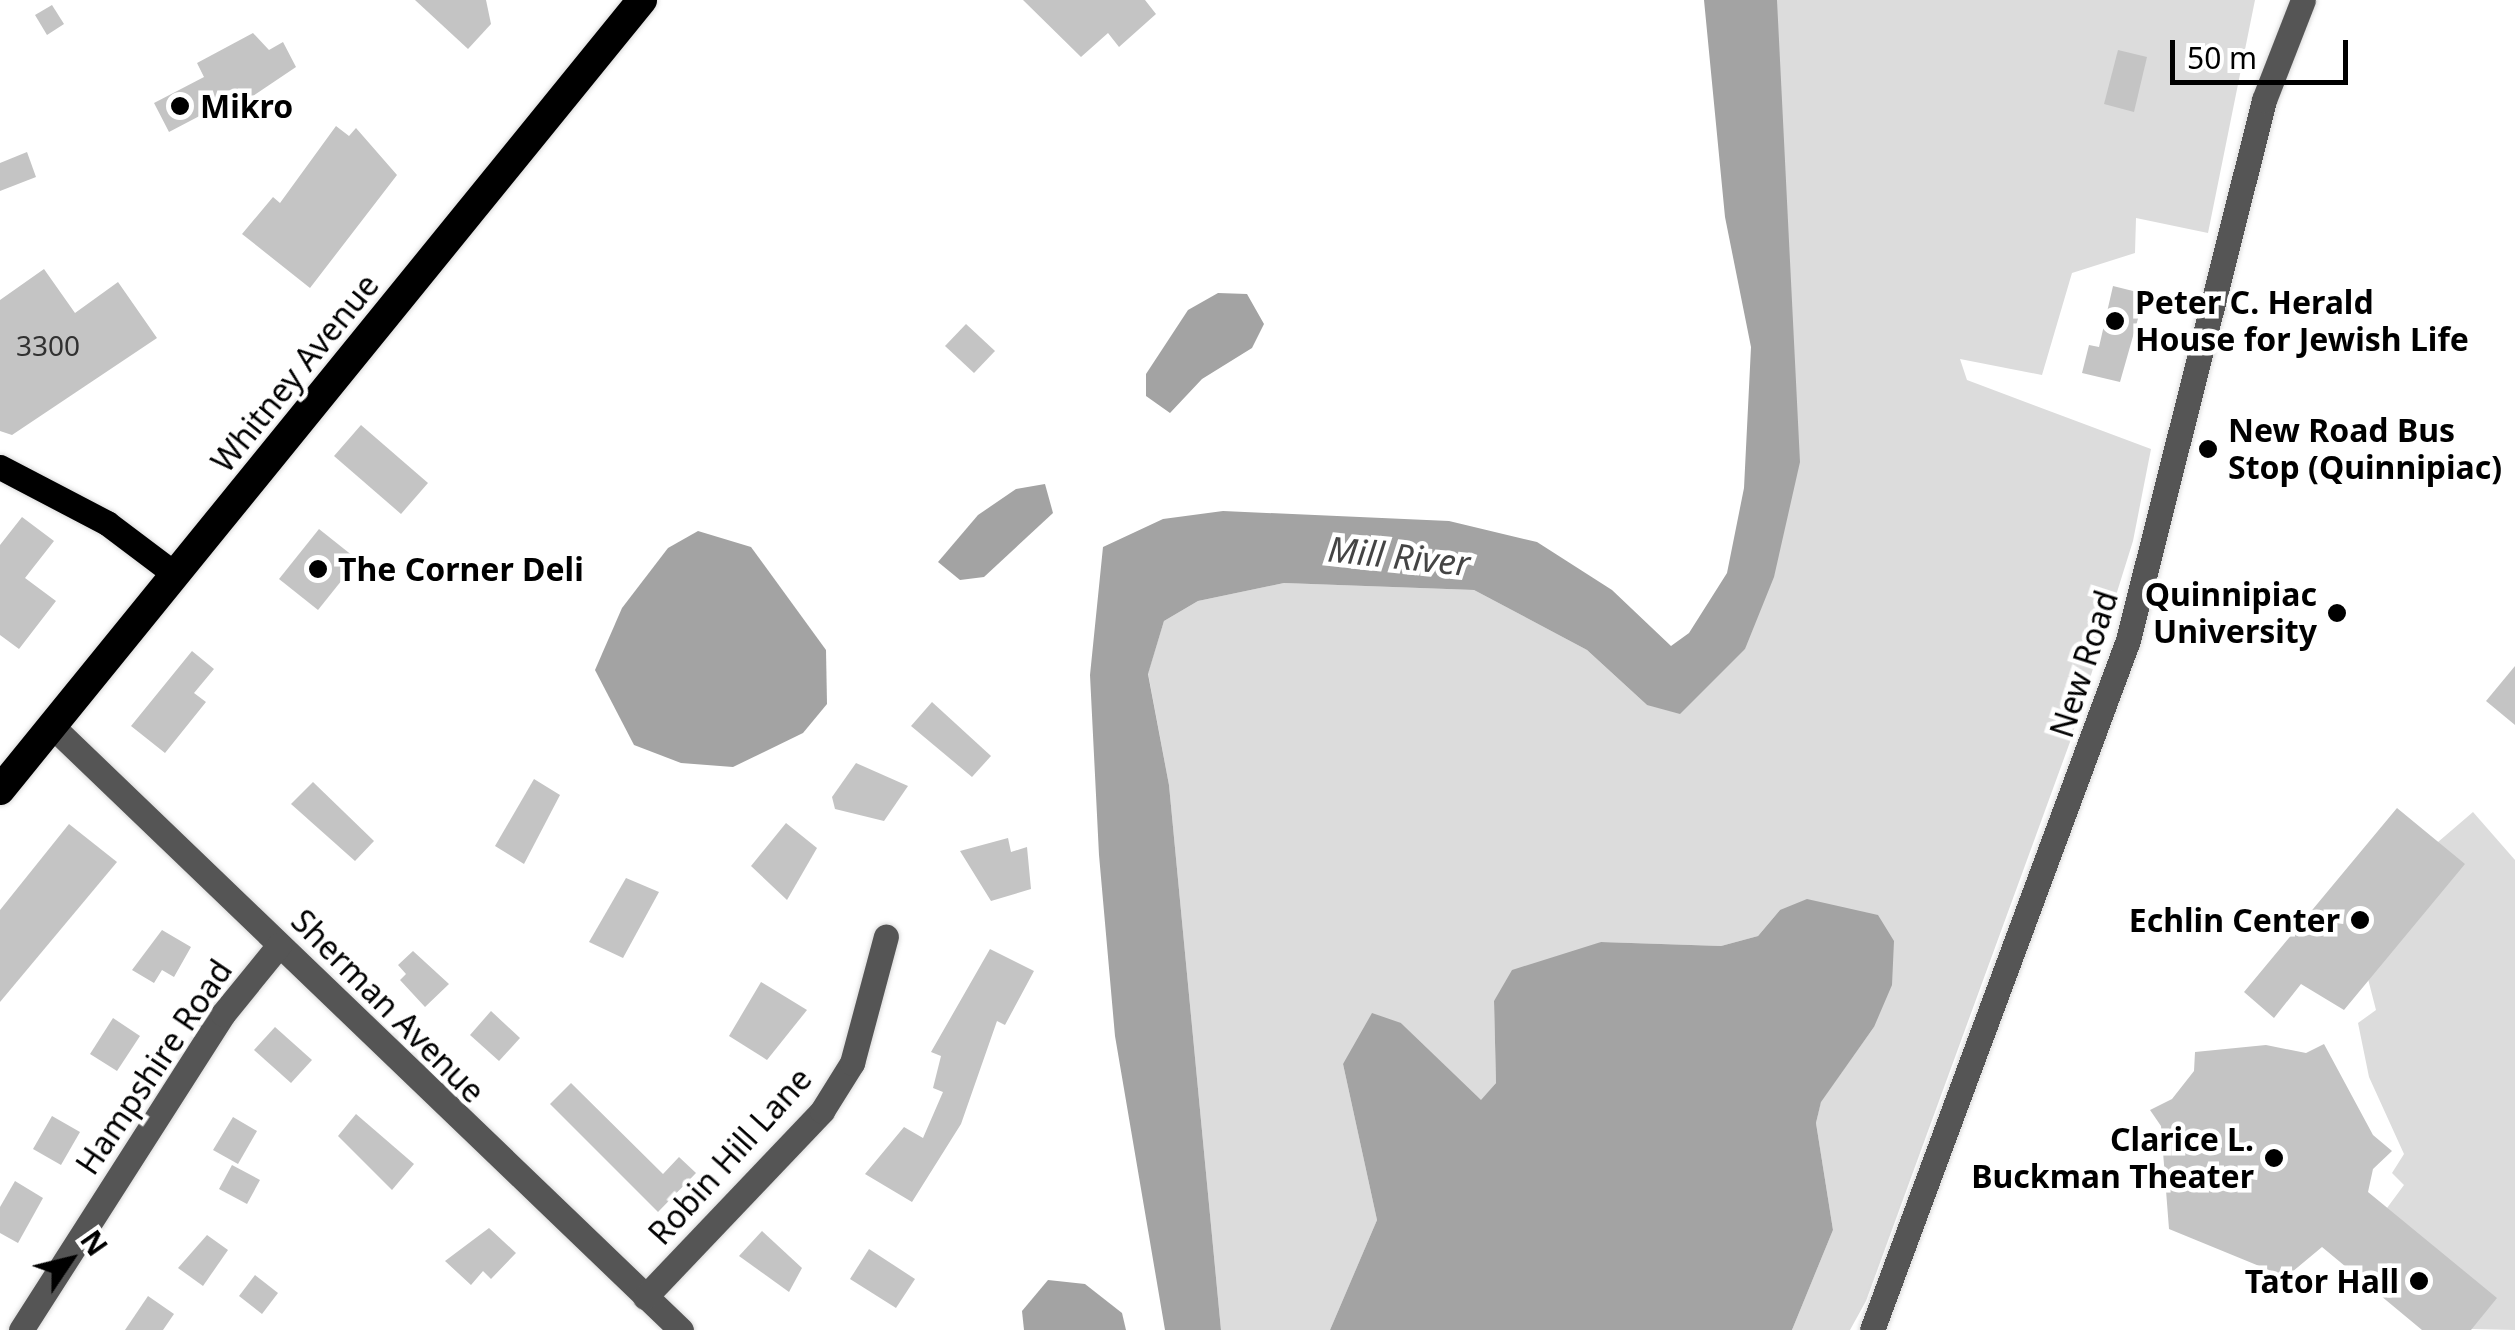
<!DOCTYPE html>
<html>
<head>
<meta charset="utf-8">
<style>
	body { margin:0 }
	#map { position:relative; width:2515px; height:1330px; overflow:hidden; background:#fff; font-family:"Noto Sans",sans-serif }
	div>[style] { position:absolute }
	.green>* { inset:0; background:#dcdcdc }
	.water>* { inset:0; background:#a3a3a3 }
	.building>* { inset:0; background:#c4c4c4 }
	.roads { filter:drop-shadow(0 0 2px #dbdbdb) drop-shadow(0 0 2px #dbdbdb) }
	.minor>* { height:25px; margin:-12.5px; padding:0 12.5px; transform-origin:12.5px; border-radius:12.5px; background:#555 }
	.major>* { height:25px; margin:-12.5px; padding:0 12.5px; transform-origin:12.5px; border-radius:12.5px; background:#000 }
	.highway>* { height:30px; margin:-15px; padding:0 15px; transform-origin:15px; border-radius:15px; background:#000 }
	.dots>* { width:28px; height:28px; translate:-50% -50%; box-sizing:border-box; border:5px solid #fff; border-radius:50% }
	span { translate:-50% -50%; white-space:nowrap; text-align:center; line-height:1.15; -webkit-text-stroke:9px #fff; paint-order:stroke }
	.number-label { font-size:28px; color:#313131 }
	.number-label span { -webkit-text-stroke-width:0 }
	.poi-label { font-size:32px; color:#000; font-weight:700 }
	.left { translate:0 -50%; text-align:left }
	.right { translate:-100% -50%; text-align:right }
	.street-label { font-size:32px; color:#000 }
	.water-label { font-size:35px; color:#444; font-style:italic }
	.north { position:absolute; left:20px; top:1210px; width:100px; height:100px; -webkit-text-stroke:8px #fff; paint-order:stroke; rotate:55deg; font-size:28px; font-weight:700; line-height:40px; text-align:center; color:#000 }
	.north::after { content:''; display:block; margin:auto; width:35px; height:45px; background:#000; clip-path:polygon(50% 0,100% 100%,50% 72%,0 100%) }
	.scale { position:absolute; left:2170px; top:40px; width:178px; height:45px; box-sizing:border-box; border:5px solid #000; border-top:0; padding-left:12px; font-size:30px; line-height:35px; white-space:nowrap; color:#000; -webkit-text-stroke:8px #fff; paint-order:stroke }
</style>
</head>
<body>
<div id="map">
	<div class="green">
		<div style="clip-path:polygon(1777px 0,2255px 0,2208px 233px,2136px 218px,2135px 253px,2072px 273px,2042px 375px,1960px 359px,1967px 380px,2151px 449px,2133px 541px,2070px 742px,1866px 1301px,1850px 1330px,1792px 1330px,1833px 1230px,1816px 1123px,1821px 1101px,1874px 1027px,1780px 910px,1758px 936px,1721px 946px,1601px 942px,1494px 1001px,1496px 1083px,1481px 1101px,1401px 1023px,1343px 1064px,1377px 1220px,1330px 1330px,1221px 1330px,1169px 785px,1148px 673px,1164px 621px,1198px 601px,1284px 583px,1474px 590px,1587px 650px,1647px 705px,1745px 649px)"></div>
		<div style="clip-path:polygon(2473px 812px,2515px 860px,2515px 1330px,2471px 1329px,2387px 1208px,2404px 1185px,2392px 1173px,2404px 1154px,2369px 1077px,2358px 1023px,2376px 1010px,2368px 979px,2438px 842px)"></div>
	</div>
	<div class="water">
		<div style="clip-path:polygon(1704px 0,1777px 0,1800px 462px,1774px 577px,1745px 649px,1680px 714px,1647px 705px,1587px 650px,1474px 590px,1284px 583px,1198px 601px,1164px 621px,1148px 674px,1169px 785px,1221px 1330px,1165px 1330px,1115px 1036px,1099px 855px,1090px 675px,1103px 547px,1163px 519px,1223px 511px,1449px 521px,1537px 542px,1612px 590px,1671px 646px,1689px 633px,1727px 573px,1744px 488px,1751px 347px,1725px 217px)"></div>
		<div style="clip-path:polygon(1218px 293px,1247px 294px,1264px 324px,1252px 348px,1202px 379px,1170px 413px,1146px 396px,1146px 374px,1188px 310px)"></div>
		<div style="clip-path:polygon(1045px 484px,1053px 513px,984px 577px,960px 580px,938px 562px,978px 515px,1016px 489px)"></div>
		<div style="clip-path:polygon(698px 531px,751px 547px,826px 650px,827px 704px,803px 733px,733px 767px,681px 763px,634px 745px,595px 670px,622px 608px,668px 548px)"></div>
		<div style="clip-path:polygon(1807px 899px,1878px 915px,1894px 941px,1892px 985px,1874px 1027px,1821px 1102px,1816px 1123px,1833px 1230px,1792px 1330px,1330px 1330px,1377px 1220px,1343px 1064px,1372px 1013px,1401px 1023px,1481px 1100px,1496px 1083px,1494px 1001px,1512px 970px,1601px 942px,1721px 946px,1758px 936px,1780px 910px)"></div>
		<div style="clip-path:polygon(1048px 1280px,1085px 1284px,1122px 1313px,1126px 1330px,1024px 1330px,1022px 1311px)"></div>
	</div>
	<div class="building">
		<div style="clip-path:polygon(415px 0,486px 0,491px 24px,468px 49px)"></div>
		<div style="clip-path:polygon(1023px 0,1145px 0,1156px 14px,1119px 47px,1108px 33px,1081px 57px)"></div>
		<div style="clip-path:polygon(52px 5px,64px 24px,47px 35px,35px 15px)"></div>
		<div style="clip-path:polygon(253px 33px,269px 50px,283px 42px,296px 67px,235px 108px,230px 100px,169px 132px,154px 103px,204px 77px,197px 63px)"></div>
		<div style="clip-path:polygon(2118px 50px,2147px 57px,2134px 112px,2104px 104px)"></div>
		<div style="clip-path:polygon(336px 126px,349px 136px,356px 128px,397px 175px,310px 288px,242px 234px,273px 197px,280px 203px)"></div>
		<div style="clip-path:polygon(27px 152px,36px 177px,0 191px,0 163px)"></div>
		<div style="clip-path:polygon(44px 269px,75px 313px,118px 282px,157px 338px,12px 435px,0 431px,0 300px)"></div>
		<div style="clip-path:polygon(2113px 286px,2145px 294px,2120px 382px,2082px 373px,2089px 345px,2099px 347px)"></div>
		<div style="clip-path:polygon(966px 324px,995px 351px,974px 373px,945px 346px)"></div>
		<div style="clip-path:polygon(361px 425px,428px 483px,401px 514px,334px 456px)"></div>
		<div style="clip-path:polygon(22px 517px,54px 541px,25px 578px,56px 601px,19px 649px,0 635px,0 545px)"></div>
		<div style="clip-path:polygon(319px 529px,358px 560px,318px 610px,279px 579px)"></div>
		<div style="clip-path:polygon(192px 651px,214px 669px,194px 693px,206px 702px,165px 753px,131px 726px)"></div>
		<div style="clip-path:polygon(2515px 666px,2515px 725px,2486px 701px)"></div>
		<div style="clip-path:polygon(932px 702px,991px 756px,972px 777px,911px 726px)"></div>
		<div style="clip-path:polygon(856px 763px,908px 786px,884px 821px,835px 809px,832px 797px)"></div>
		<div style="clip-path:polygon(534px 779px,560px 795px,524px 864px,495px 846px)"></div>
		<div style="clip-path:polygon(313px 782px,374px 841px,355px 861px,291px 804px)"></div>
		<div style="clip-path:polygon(2397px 808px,2465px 864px,2344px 1010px,2301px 984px,2274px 1018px,2244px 992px)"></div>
		<div style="clip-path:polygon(786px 823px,817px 848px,787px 900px,751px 866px)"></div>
		<div style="clip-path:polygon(69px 824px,117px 862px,0 1002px,0 910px)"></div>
		<div style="clip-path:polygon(1008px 838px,1011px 852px,1027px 847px,1031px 889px,991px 901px,960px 851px)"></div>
		<div style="clip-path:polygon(626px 878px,659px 892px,623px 958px,589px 942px)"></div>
		<div style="clip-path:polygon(162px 930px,191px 947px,174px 977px,162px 970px,154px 983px,132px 970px)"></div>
		<div style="clip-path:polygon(990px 949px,1034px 971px,1005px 1025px,997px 1021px,961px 1124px,912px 1202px,865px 1174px,904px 1127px,923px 1138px,943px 1092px,933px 1088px,941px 1056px,931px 1052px)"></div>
		<div style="clip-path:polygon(413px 951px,449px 984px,425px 1007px,400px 980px,406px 974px,398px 965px)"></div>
		<div style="clip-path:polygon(761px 982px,807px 1010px,767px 1060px,729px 1036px)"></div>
		<div style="clip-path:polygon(491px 1011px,520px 1038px,499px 1061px,470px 1035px)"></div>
		<div style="clip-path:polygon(113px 1018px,140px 1036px,117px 1071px,90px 1054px)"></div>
		<div style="clip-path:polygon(275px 1027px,312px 1060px,291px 1083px,254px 1050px)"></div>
		<div style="clip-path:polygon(2324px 1044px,2373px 1135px,2392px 1151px,2373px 1169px,2368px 1192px,2497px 1298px,2471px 1330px,2422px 1330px,2322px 1247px,2286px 1277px,2169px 1229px,2161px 1126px,2150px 1110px,2172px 1099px,2194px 1071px,2195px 1052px,2266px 1045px,2306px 1053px)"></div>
		<div style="clip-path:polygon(571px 1083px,663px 1174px,679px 1157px,696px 1173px,658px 1212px,550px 1104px)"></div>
		<div style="clip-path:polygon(356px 1114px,414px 1164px,392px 1190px,338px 1136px)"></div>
		<div style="clip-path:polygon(52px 1116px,80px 1132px,61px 1165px,33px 1149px)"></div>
		<div style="clip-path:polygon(233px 1117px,257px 1131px,238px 1164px,213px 1150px)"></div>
		<div style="clip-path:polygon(232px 1165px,260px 1180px,247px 1204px,219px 1189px)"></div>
		<div style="clip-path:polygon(15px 1181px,43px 1198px,18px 1243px,0 1233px,0 1207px)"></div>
		<div style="clip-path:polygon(489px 1228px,516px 1253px,491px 1279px,483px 1271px,471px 1285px,445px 1261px)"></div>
		<div style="clip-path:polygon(762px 1231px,802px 1268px,789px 1292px,739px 1256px)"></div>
		<div style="clip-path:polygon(207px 1235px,228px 1250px,203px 1286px,178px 1268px)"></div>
		<div style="clip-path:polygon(869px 1249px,915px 1279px,896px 1308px,850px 1279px)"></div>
		<div style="clip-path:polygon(255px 1275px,278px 1293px,262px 1314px,239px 1296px)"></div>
		<div style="clip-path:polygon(148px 1296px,174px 1314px,163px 1330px,125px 1330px)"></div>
	</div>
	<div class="roads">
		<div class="minor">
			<div style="left:52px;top:726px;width:872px;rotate:43.84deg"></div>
			<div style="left:645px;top:1297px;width:257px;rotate:-46.4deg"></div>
			<div style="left:822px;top:1111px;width:57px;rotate:-58deg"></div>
			<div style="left:852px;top:1063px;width:131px;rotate:-75deg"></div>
			<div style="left:21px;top:1330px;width:375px;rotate:-57.4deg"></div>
			<div style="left:223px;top:1014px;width:89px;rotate:-50.9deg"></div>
			<div style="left:1872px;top:1330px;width:736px;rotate:-69.64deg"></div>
			<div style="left:2128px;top:640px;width:557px;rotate:-75.86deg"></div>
			<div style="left:2264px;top:100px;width:107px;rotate:-68.7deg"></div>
		</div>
		<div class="major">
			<div style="left:0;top:467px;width:121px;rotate:27.6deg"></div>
			<div style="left:107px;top:523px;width:86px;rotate:37deg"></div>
		</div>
		<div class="highway">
			<div style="left:0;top:790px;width:1018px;rotate:-50.9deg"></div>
		</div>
	</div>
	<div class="dots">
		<div style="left:180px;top:106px;background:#000"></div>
		<div style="left:2115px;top:321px;background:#000"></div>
		<div style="left:2208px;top:449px;background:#000"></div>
		<div style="left:318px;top:569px;background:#000"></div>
		<div style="left:2337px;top:613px;background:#000"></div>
		<div style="left:2360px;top:920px;background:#000"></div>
		<div style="left:2274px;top:1158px;background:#000"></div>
		<div style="left:2419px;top:1281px;background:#000"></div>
	</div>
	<div class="number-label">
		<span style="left:48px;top:345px">3300</span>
	</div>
	<div class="poi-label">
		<span class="left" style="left:200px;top:106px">Mikro</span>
		<span class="left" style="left:2135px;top:321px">Peter C. Herald<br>House for Jewish Life</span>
		<span class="left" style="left:2228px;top:449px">New Road Bus<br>Stop (Quinnipiac)</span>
		<span class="left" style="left:338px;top:569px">The Corner Deli</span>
		<span class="right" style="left:2317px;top:613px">Quinnipiac<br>University</span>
		<span class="right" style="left:2340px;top:920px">Echlin Center</span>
		<span class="right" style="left:2254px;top:1158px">Clarice L.<br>Buckman Theater</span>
		<span class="right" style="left:2399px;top:1281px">Tator Hall</span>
	</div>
	<div class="street-label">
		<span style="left:295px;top:373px;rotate:-51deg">Whitney Avenue</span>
		<span style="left:2084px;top:664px;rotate:-72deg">New Road</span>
		<span style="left:388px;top:1006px;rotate:45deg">Sherman Avenue</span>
		<span style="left:154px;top:1067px;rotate:-56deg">Hampshire Road</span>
		<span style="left:730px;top:1156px;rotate:-48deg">Robin Hill Lane</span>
	</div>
	<div class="water-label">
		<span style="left:1399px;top:556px;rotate:6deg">Mill River</span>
	</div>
	<div class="north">N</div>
	<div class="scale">50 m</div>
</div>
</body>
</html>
